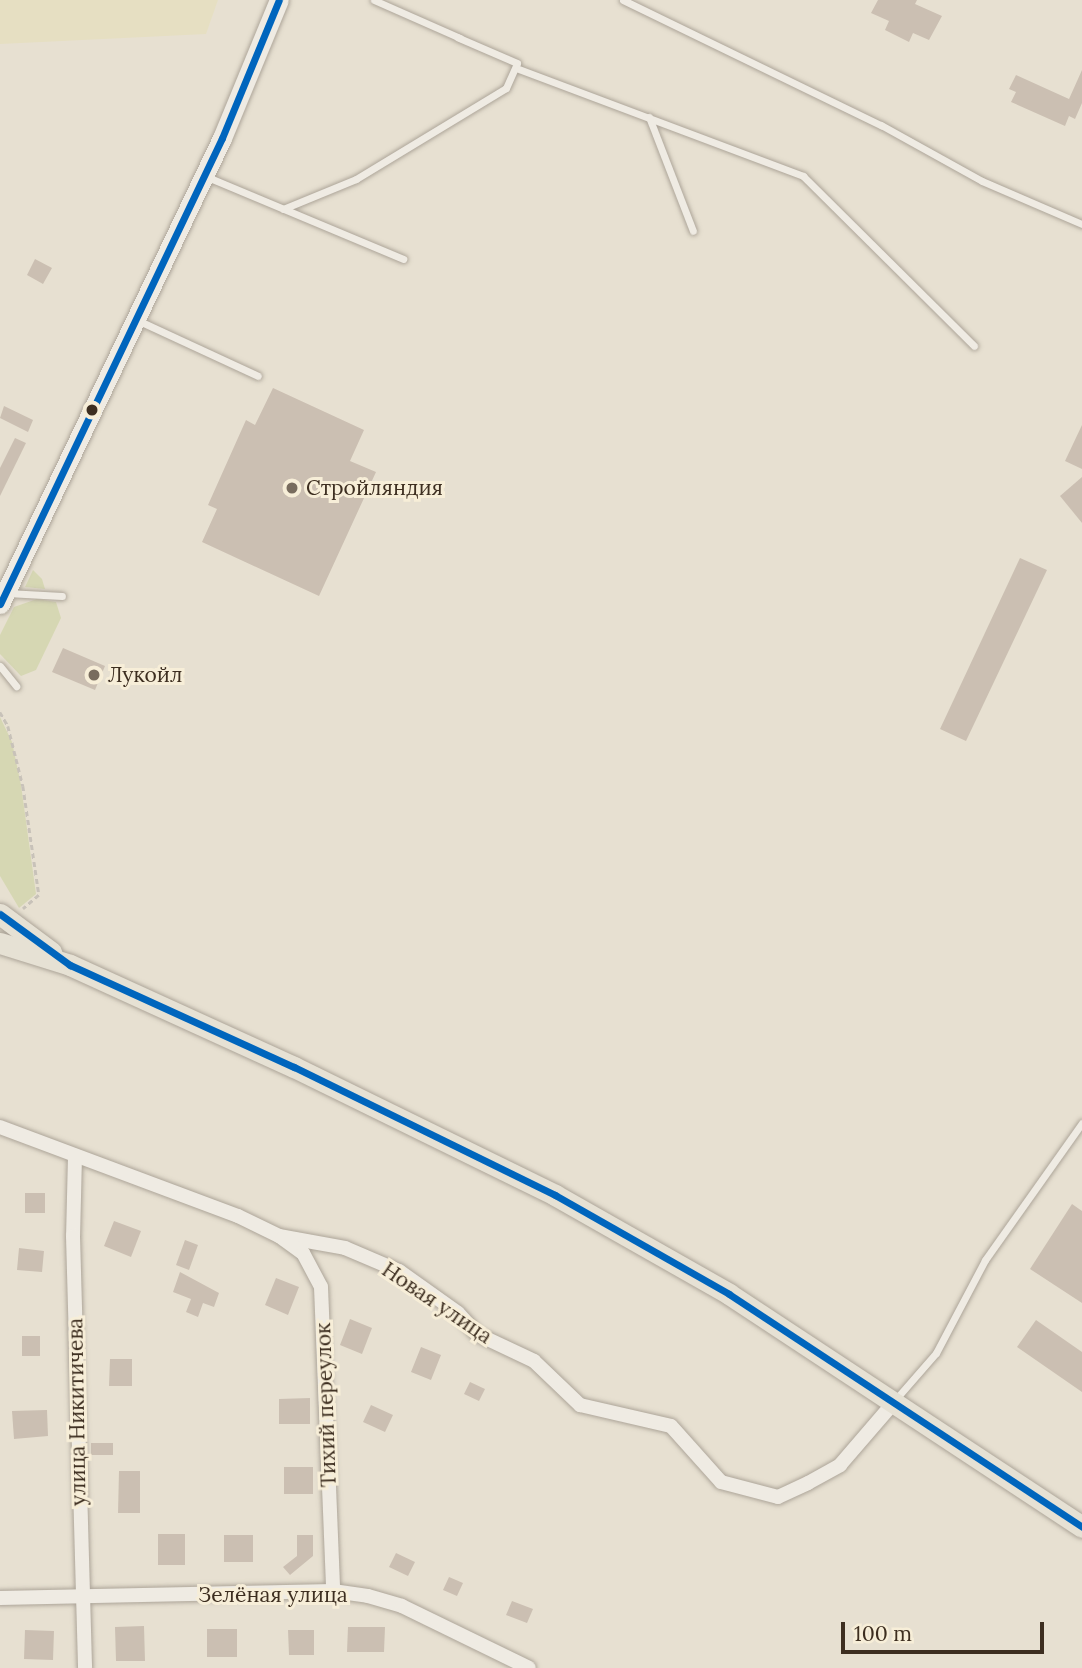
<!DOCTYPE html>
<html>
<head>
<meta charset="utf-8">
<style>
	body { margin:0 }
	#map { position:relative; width:1082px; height:1668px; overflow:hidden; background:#e7e0d1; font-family:Lora,serif }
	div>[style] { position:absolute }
	.farmland>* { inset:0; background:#e6dfc2 }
	.green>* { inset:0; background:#d6d7b3 }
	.building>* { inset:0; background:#cbbfb2 }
	.path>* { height:2.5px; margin-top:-1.25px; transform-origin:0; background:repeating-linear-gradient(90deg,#c8c2b9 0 5px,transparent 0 8.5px) }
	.roads { filter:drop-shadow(0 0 2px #ada599) drop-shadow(0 0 2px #ada599) }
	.service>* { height:7px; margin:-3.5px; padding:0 3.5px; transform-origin:3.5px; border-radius:3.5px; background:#efebe3 }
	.minor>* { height:14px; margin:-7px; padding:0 7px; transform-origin:7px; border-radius:7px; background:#efebe3 }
	.secondary>* { height:19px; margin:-9.5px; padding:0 9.5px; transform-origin:9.5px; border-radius:9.5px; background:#efebe3 }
	.primary>* { height:21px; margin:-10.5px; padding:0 10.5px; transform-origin:10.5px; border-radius:10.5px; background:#e6e1d4 }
	.bus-1>* { height:7px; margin:-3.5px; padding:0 3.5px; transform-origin:3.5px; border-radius:3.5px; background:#0065bd }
	.dots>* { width:19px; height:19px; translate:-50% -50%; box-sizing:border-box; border:4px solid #f7eed8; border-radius:50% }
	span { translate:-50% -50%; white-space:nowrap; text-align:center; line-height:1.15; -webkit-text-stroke:6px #f7eed8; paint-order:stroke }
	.poi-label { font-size:21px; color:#3d2e20 }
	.left { translate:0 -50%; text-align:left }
	.street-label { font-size:21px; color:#3d2e20 }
	.scale { position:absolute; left:841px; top:1622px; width:203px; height:32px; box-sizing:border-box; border:4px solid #3d2e20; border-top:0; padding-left:9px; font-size:21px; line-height:24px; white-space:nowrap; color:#3d2e20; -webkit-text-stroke:5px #f7eed8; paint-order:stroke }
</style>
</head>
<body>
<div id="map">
	<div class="farmland">
		<div style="clip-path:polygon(0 0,218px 0,206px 34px,0 44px)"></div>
	</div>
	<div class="green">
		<div style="clip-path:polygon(33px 570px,42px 579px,45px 589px,25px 587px)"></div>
		<div style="clip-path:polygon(37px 599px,56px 602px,61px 618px,36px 670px,21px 676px,0 654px,0 635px,14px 607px)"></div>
		<div style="clip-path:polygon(0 717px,12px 742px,21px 785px,36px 894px,19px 908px,0 876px)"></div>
	</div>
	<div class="building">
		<div style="clip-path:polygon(878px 0,917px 0,915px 4px,942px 16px,929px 40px,913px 33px,909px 42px,885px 30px,889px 21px,871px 13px)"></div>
		<div style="clip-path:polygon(1082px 70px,1082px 103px,1075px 119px,1069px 116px,1065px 126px,1011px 102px,1016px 92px,1009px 89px,1016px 75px,1069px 99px)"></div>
		<div style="clip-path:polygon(35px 259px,52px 268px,43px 284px,27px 275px)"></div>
		<div style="clip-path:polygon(273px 388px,364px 430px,350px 461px,376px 472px,319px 596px,202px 542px,217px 509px,208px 505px,246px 420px,255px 425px)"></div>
		<div style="clip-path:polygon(4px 406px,33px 420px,28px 432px,0 418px)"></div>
		<div style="clip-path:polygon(1082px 425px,1082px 469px,1065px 461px)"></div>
		<div style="clip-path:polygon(15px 438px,26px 443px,0 496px,0 468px)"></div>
		<div style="clip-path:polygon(1082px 477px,1082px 523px,1060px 496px)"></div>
		<div style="clip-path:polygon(1020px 558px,1047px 570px,966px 741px,940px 729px)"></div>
		<div style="clip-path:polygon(63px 648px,105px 666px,95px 690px,52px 672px)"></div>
		<div style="clip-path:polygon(25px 1193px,45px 1193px,45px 1213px,25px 1213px)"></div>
		<div style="clip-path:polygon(1072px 1204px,1082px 1211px,1082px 1303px,1030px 1269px)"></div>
		<div style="clip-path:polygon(114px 1221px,141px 1231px,131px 1257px,104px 1246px)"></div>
		<div style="clip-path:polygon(185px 1240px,198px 1245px,189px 1270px,176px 1265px)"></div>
		<div style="clip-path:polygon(19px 1248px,44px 1251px,42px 1272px,17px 1270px)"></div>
		<div style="clip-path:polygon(180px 1272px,219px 1293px,214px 1307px,203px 1303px,198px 1317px,186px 1312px,191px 1299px,173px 1292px)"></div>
		<div style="clip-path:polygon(276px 1278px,299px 1287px,288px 1315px,265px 1305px)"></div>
		<div style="clip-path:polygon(350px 1319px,372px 1328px,362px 1354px,340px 1345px)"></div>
		<div style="clip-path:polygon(1036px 1320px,1082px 1352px,1082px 1392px,1017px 1347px)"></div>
		<div style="clip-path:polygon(22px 1336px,40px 1336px,40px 1356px,22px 1356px)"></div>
		<div style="clip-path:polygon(421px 1347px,441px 1355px,431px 1380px,411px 1372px)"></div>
		<div style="clip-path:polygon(110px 1359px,132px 1359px,132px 1386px,109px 1386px)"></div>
		<div style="clip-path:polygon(470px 1382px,485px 1389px,479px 1401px,464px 1394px)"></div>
		<div style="clip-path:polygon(310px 1398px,310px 1424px,279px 1424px,279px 1399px)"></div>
		<div style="clip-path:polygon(371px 1405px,393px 1415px,385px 1432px,363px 1422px)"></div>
		<div style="clip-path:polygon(47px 1410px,48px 1436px,14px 1439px,12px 1411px)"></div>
		<div style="clip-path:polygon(91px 1443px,113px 1443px,113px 1455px,91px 1455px)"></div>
		<div style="clip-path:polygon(284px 1467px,313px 1467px,313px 1494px,284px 1494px)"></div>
		<div style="clip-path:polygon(119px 1471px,140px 1471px,140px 1513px,118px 1513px)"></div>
		<div style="clip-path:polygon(158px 1534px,185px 1534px,185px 1565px,158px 1565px)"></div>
		<div style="clip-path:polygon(224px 1535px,253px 1535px,253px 1562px,224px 1562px)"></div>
		<div style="clip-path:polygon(297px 1535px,313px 1535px,313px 1556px,290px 1575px,283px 1567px,297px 1556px)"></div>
		<div style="clip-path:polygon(396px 1553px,415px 1562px,408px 1576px,389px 1567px)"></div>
		<div style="clip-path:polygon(449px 1577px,463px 1583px,457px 1596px,443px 1590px)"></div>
		<div style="clip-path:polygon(512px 1601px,533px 1609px,527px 1623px,506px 1615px)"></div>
		<div style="clip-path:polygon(144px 1626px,145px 1661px,116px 1661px,115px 1627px)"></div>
		<div style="clip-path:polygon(348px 1627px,385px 1627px,384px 1652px,347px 1652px)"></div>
		<div style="clip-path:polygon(207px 1629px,237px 1629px,237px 1657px,207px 1657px)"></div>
		<div style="clip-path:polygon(25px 1630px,54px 1631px,53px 1660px,24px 1659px)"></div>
		<div style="clip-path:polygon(288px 1630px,314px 1630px,314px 1655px,289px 1655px)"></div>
	</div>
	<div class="path">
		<div style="left:0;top:712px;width:16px;rotate:60deg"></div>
		<div style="left:8px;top:726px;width:62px;rotate:76deg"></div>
		<div style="left:23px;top:786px;width:110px;rotate:81.6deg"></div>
		<div style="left:39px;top:895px;width:21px;rotate:139deg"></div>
	</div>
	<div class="roads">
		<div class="service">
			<div style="left:374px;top:0;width:94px;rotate:23.8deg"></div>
			<div style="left:623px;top:0;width:287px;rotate:25.9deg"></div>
			<div style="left:881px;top:125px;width:115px;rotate:29deg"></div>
			<div style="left:982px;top:181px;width:109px;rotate:23.3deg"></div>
			<div style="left:516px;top:68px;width:307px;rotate:20.6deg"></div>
			<div style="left:803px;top:176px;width:241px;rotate:44.8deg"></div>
			<div style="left:649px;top:117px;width:122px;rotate:68.9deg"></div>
			<div style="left:205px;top:176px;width:215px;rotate:22.7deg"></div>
			<div style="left:283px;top:209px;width:79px;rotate:-22.3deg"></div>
			<div style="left:356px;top:179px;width:175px;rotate:-31.2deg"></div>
			<div style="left:506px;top:88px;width:27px;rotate:-66deg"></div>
			<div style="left:517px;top:63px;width:65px;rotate:-156.6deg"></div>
			<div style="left:137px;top:320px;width:133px;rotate:24.8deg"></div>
			<div style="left:7px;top:593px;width:55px;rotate:3.1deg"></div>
			<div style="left:0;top:666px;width:26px;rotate:51deg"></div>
			<div style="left:895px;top:1400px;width:62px;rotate:-48.9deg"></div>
			<div style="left:936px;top:1353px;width:105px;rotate:-62.2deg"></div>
			<div style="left:985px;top:1260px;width:168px;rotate:-54.7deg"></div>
		</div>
		<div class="minor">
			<div style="left:0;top:1127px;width:254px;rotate:20.5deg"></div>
			<div style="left:238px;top:1216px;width:46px;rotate:26deg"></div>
			<div style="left:279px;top:1236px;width:67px;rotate:10.3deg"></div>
			<div style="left:345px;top:1248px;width:59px;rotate:23.1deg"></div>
			<div style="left:399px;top:1271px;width:72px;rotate:35.4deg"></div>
			<div style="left:458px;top:1313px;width:28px;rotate:48deg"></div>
			<div style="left:477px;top:1334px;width:63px;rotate:25.3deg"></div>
			<div style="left:534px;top:1361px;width:64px;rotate:43.7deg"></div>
			<div style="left:580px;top:1405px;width:93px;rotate:13deg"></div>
			<div style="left:671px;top:1426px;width:75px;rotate:48.2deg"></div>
			<div style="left:721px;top:1482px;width:59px;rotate:14.7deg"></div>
			<div style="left:778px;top:1497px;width:33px;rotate:-25deg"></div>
			<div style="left:808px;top:1483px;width:37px;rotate:-29deg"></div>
			<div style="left:840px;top:1465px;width:84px;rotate:-49.3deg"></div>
			<div style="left:75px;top:1156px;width:80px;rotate:91.4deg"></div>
			<div style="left:73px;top:1236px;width:432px;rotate:88.4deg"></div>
			<div style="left:282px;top:1238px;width:26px;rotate:36deg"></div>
			<div style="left:303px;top:1253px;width:38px;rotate:62deg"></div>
			<div style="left:321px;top:1287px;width:304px;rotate:87.7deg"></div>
			<div style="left:0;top:1598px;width:333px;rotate:-1.2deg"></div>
			<div style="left:333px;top:1591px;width:35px;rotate:8deg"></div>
			<div style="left:368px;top:1596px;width:35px;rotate:16deg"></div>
			<div style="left:402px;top:1606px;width:141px;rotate:26deg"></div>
		</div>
		<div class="secondary">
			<div style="left:0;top:604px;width:516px;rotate:-64.53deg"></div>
			<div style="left:222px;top:138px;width:149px;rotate:-67.6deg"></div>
		</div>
		<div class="primary">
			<div style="left:0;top:914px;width:64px;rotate:36.7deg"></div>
			<div style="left:0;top:943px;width:73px;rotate:17.4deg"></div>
			<div style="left:70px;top:965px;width:246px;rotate:24.5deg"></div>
			<div style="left:294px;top:1067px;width:291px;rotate:26.1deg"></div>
			<div style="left:555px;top:1195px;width:200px;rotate:29.6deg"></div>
			<div style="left:729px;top:1294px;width:423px;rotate:33.4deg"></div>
		</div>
	</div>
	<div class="bus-1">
		<div style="left:0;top:604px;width:516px;rotate:-64.53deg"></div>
		<div style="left:222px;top:138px;width:149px;rotate:-67.6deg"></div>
		<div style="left:0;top:914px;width:87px;rotate:36.1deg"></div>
		<div style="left:70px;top:965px;width:246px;rotate:24.5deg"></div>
		<div style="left:294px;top:1067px;width:291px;rotate:26.1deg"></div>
		<div style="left:555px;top:1195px;width:200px;rotate:29.6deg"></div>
		<div style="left:729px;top:1294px;width:423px;rotate:33.4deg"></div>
	</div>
	<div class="dots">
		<div style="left:92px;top:410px;background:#3d2e20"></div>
		<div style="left:292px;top:488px;background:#786c5e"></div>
		<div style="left:94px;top:675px;background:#786c5e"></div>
	</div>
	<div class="poi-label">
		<span class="left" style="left:306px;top:488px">Стройляндия</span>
		<span class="left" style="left:108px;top:675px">Лукойл</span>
	</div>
	<div class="street-label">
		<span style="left:437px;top:1303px;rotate:34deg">Новая улица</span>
		<span style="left:326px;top:1405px;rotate:-92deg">Тихий переулок</span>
		<span style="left:77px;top:1412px;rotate:-91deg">улица Никитичева</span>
		<span style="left:273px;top:1595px">Зелёная улица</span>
	</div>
	<div class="scale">100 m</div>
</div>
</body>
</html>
